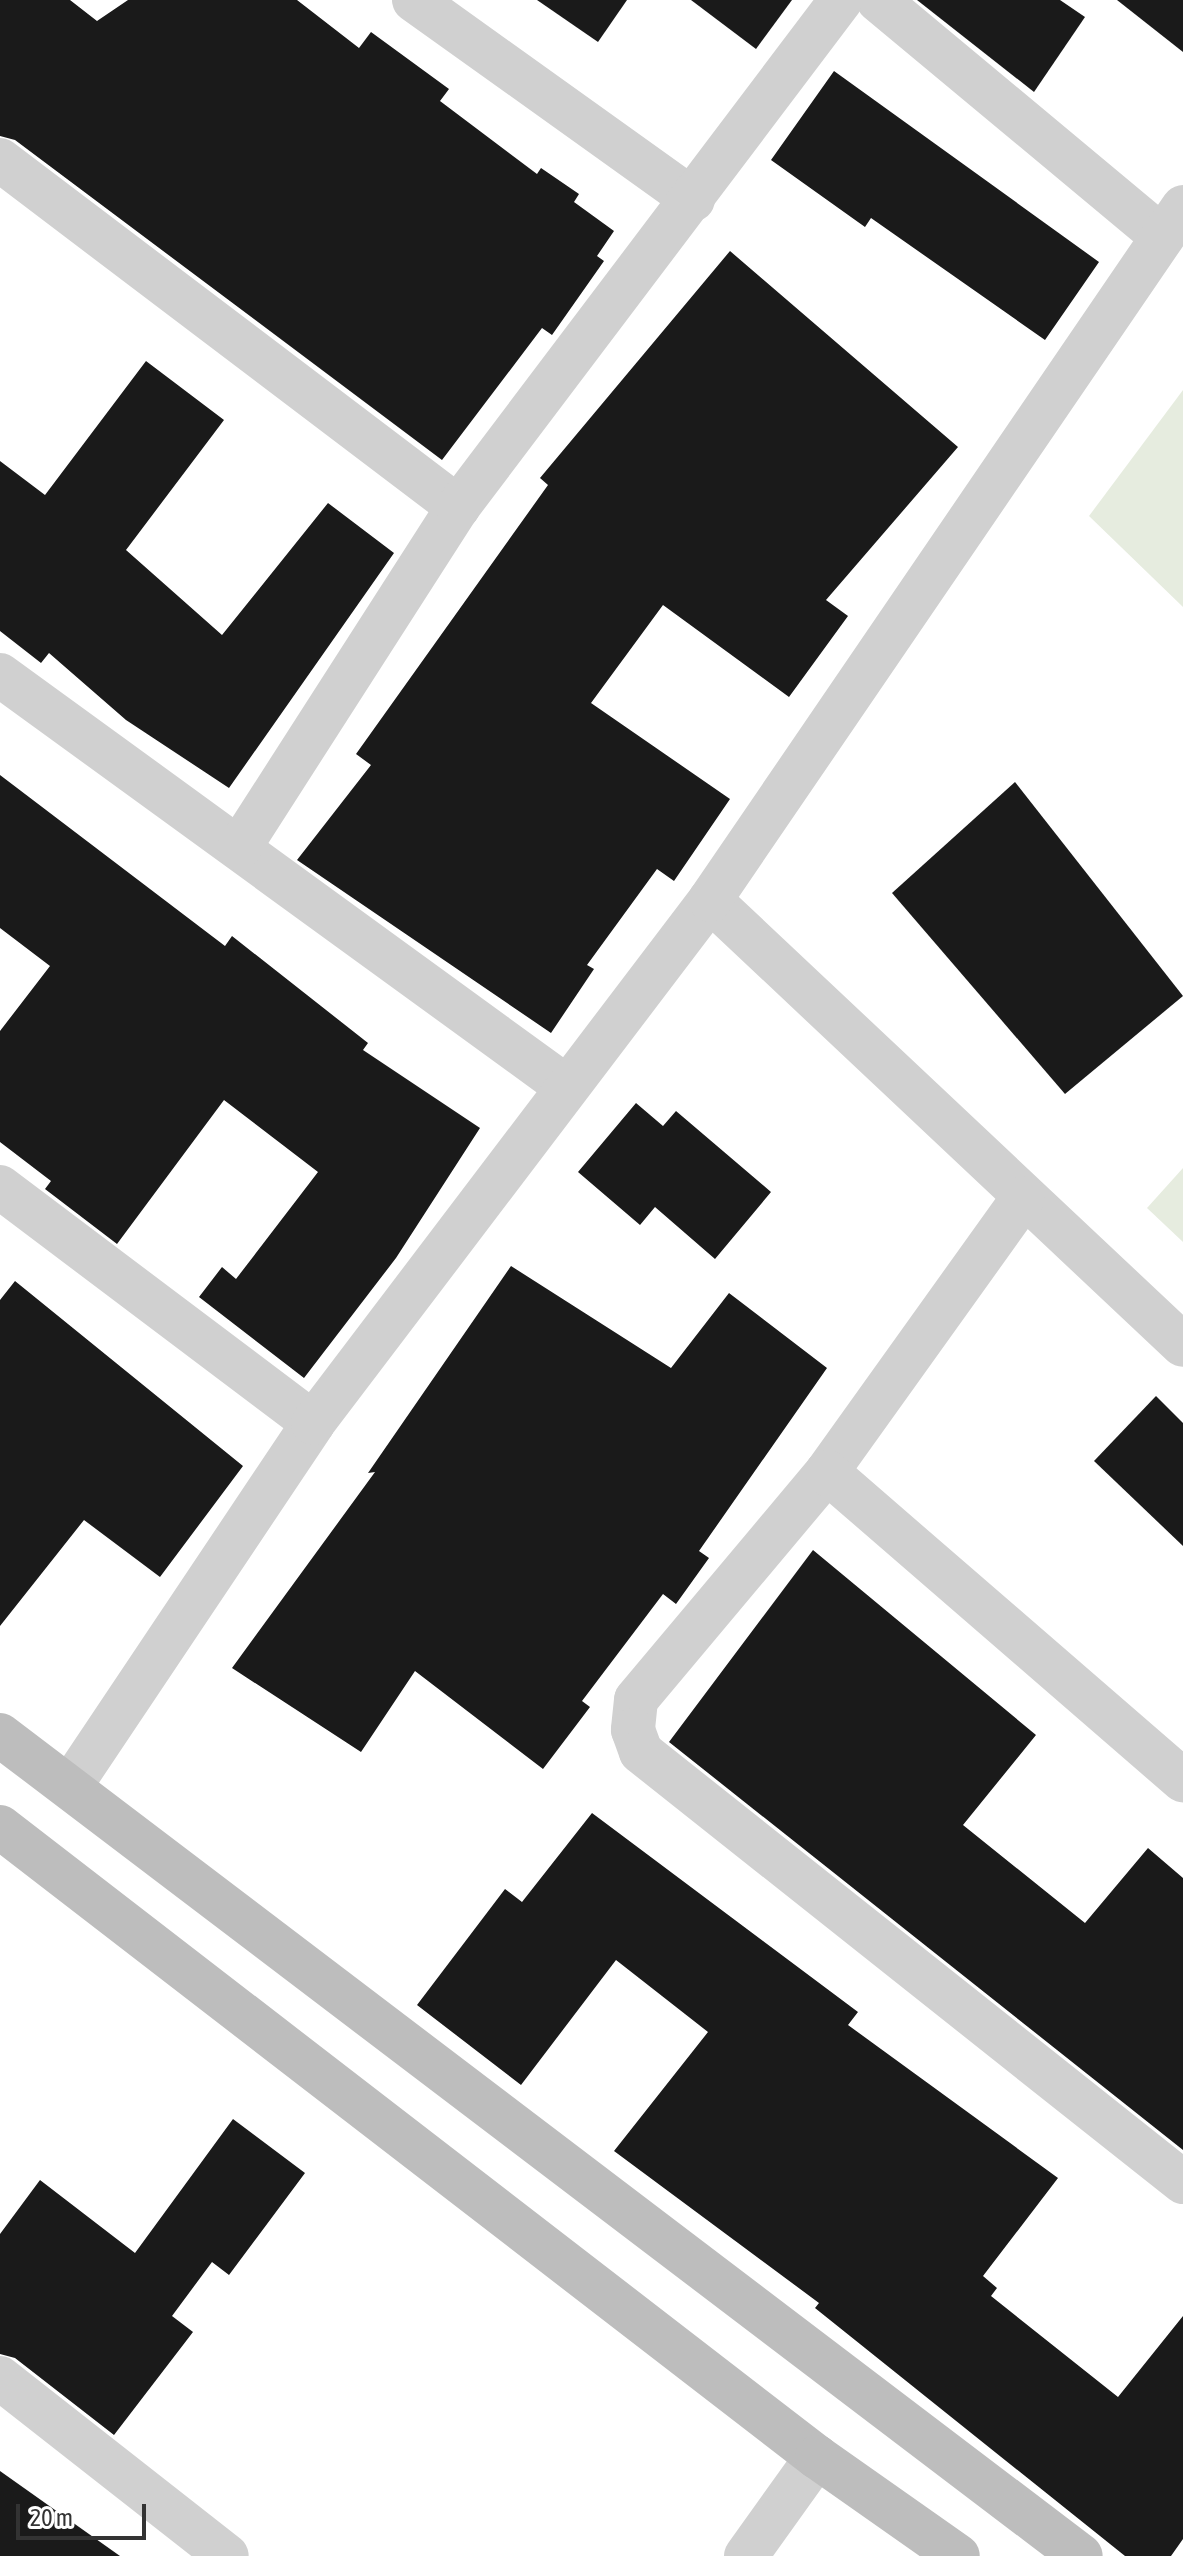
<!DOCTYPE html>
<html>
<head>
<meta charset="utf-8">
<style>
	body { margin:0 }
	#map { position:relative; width:1183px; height:2556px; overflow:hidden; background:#fff; font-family:"Asap Condensed",sans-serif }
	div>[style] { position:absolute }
	.green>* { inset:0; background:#e6ecdf }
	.building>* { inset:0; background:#1a1a1a }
	.street>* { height:44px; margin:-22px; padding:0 22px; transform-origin:22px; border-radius:22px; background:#d0d0d0 }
	.secondary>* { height:44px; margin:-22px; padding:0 22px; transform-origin:22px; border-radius:22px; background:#bdbdbd }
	span { translate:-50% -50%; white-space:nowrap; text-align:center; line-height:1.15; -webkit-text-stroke:8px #fff; paint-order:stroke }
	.scale { position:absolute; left:16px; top:2504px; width:130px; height:36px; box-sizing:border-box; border:4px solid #333; border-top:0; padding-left:10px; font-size:24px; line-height:28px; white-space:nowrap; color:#333; -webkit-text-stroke:6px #fff; paint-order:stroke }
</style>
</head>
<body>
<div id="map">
	<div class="green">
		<div style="clip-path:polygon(1183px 390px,1183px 607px,1089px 516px)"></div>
		<div style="clip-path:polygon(1183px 1168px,1183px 1242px,1147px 1208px)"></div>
	</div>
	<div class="building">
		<div style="clip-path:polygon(0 0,70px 0,97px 21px,128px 0,297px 0,359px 48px,371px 32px,449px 89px,440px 101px,537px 174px,541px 168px,579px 194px,574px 202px,614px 231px,597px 256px,604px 261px,552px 335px,542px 328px,442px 460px,15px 140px,0 136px)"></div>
		<div style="clip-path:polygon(537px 0,627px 0,598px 42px)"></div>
		<div style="clip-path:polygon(691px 0,792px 0,756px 49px)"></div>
		<div style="clip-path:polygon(917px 0,1060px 0,1085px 17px,1034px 92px)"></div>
		<div style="clip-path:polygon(1117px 0,1183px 0,1183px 52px)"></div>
		<div style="clip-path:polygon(834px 71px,1099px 262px,1045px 340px,871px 218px,865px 227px,771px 160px)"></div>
		<div style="clip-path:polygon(730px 251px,958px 447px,826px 600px,848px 616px,789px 697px,663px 605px,591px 703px,730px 799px,674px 881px,657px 869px,587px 965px,594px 969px,551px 1033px,297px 860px,371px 765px,356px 754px,548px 485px,540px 478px)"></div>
		<div style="clip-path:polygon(146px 361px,224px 420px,126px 550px,222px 635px,328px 503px,394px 553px,229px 788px,126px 720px,49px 653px,41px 663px,0 631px,0 461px,45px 495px)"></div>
		<div style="clip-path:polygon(0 775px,225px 946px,232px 936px,368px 1043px,363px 1050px,480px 1128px,396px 1258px,304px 1378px,199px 1297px,222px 1267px,236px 1279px,318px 1172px,224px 1100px,117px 1244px,45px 1189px,51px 1181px,0 1142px,0 1031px,50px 966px,0 928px)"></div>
		<div style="clip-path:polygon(1015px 782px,1183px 996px,1065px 1094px,892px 893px)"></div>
		<div style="clip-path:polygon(636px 1103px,663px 1126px,676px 1111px,771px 1192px,715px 1259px,655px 1207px,640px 1225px,578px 1172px)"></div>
		<div style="clip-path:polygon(511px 1266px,671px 1368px,729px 1293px,827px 1368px,699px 1551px,709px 1558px,676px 1604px,663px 1594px,582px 1701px,590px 1707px,543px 1769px,415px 1671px,361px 1752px,232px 1668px,375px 1472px,368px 1473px)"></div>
		<div style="clip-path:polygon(15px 1281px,243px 1466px,160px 1577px,84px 1520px,0 1626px,0 1300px)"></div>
		<div style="clip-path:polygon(1156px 1396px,1183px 1423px,1183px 1546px,1094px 1461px)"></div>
		<div style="clip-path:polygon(813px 1550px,1036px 1735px,963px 1825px,1085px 1923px,1148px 1848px,1183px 1878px,1183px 2150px,669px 1742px)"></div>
		<div style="clip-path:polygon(592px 1813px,858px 2012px,848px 2025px,1058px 2178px,983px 2276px,997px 2288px,991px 2296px,1118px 2397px,1183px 2316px,1183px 2539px,1171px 2556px,1125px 2556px,815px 2308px,819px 2303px,614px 2151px,708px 2032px,616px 1960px,521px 2085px,417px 2005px,505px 1889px,522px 1902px)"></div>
		<div style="clip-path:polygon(233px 2119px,305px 2173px,229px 2275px,212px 2262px,172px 2316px,193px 2332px,114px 2435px,15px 2358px,0 2354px,0 2234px,40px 2180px,135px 2253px)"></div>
		<div style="clip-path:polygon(0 2471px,120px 2556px,0 2556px)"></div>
	</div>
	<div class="street">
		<div style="left:414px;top:0;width:343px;rotate:35.6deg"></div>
		<div style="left:878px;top:0;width:368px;rotate:39.8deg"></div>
		<div style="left:0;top:160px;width:575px;rotate:37.15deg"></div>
		<div style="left:0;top:675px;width:697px;rotate:36.02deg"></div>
		<div style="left:239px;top:848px;width:405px;rotate:-57.3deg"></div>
		<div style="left:458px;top:507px;width:635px;rotate:-52.93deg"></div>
		<div style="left:710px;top:900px;width:649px;rotate:43.25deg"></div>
		<div style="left:0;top:1187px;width:392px;rotate:37deg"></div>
		<div style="left:1023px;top:1198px;width:337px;rotate:125.6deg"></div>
		<div style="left:827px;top:1472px;width:297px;rotate:130deg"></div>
		<div style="left:636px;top:1700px;width:30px;rotate:96deg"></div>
		<div style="left:633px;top:1730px;width:23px;rotate:70deg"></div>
		<div style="left:641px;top:1752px;width:692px;rotate:38.43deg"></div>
		<div style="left:827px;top:1472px;width:471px;rotate:40.9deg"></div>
		<div style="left:71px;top:1785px;width:435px;rotate:-56.2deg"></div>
		<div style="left:313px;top:1423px;width:657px;rotate:-52.8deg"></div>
		<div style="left:710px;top:900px;width:839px;rotate:-55.68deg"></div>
		<div style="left:0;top:2378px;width:288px;rotate:38.1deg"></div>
		<div style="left:746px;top:2556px;width:122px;rotate:-54.4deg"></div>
	</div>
	<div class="secondary">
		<div style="left:0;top:1735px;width:1357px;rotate:37.22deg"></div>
		<div style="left:0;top:1827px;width:1032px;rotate:37.64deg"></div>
		<div style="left:817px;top:2457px;width:172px;rotate:35.1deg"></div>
	</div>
	<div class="scale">20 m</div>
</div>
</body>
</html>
